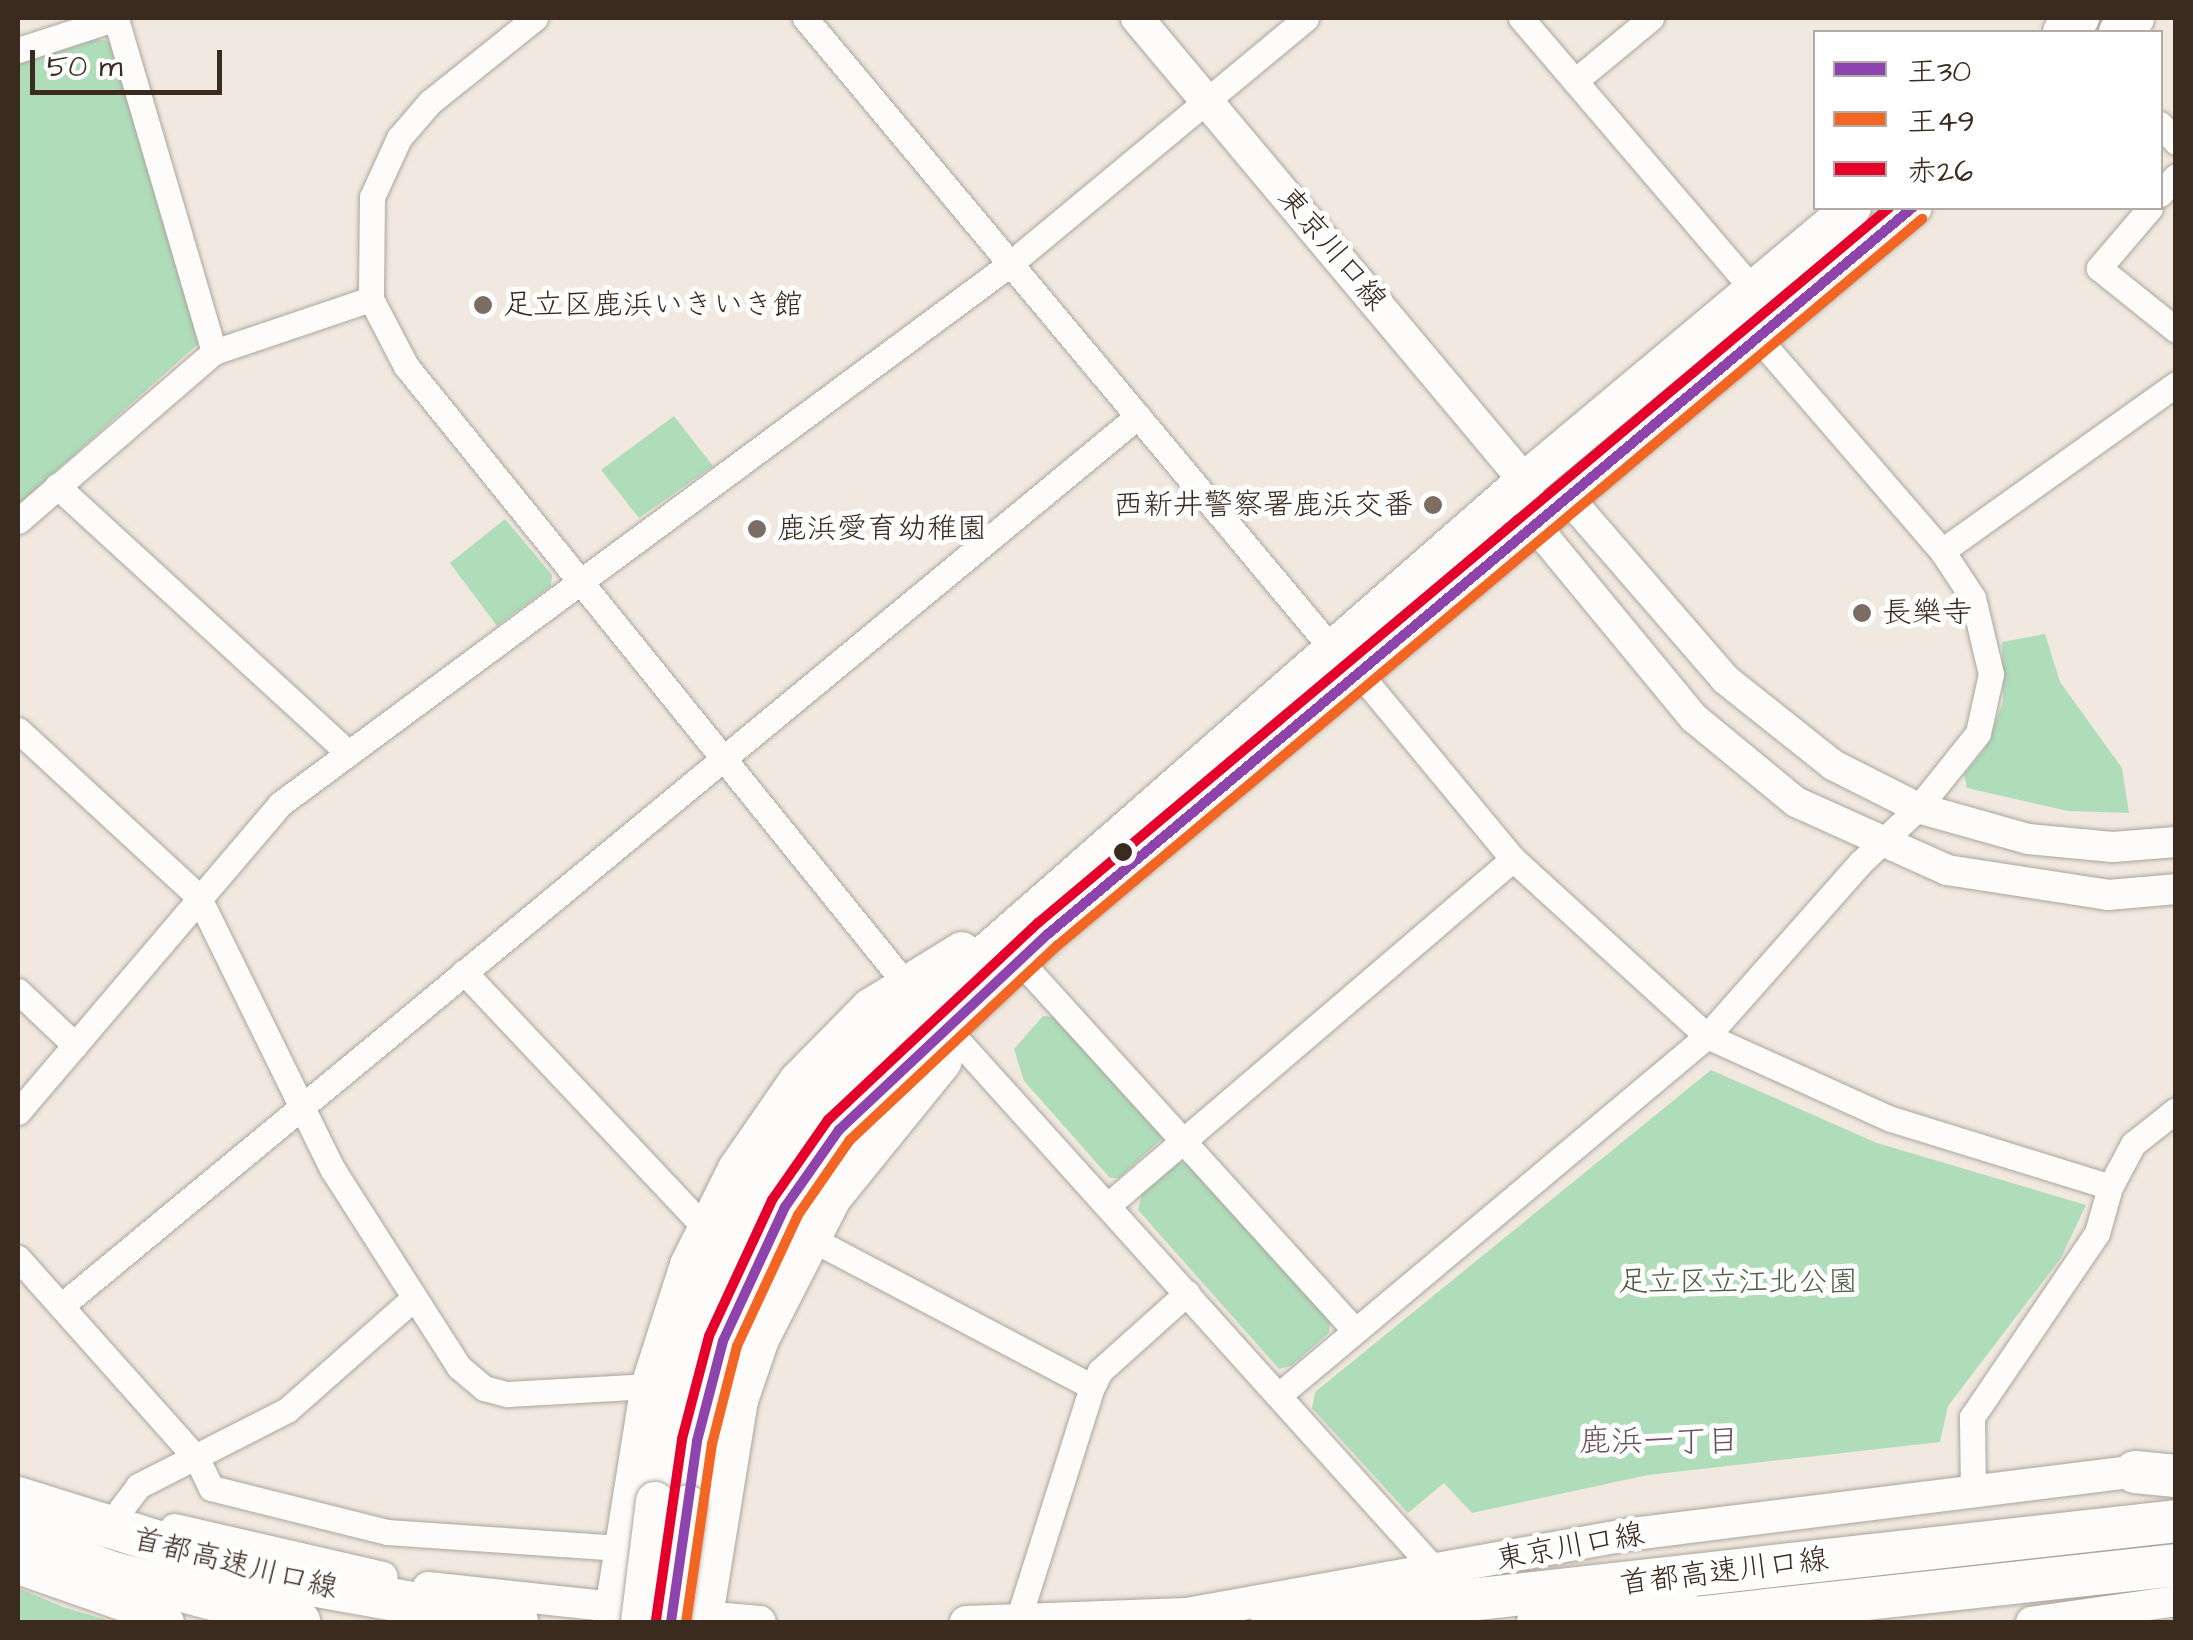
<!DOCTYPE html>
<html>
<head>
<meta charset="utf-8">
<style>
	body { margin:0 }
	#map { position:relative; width:2193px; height:1640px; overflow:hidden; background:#f1e9df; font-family:"Architects Daughter","Klee One",sans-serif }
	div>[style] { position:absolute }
	.green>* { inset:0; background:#afddb9 }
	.roads { filter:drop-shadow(0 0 2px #aca59e) drop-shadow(0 0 2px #aca59e) }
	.minor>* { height:25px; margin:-12.5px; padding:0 12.5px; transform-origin:12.5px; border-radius:12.5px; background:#fdfcfa }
	.tertiary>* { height:30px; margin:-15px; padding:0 15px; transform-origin:15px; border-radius:15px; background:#fdfcfa }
	.secondary>* { height:32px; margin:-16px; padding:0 16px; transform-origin:16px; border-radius:16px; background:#fdfcfa }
	.primary>* { height:38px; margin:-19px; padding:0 19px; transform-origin:19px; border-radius:19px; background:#fdfcfa }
	.motorway>* { height:42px; margin:-21px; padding:0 21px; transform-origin:21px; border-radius:21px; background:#fdfcfa }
	.bridges { filter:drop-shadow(0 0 2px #aca59e) drop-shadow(0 0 2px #aca59e) }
	.primary-bridge>* { height:38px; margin:-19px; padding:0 19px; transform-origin:19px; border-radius:19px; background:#fdfcfa }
	.bus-1>* { height:10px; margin:-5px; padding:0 5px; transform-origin:5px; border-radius:5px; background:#8e44ad }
	.bus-2>* { height:10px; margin:-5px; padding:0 5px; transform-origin:5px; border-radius:5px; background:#f26522 }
	.bus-3>* { height:10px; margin:-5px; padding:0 5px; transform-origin:5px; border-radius:5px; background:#e4002b }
	.dots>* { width:28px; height:28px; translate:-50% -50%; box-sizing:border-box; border:5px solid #fff; border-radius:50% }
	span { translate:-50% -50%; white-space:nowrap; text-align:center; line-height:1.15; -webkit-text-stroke:10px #fff; paint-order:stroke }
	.street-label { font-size:30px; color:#3b2a1e }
	.poi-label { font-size:30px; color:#3b2a1e }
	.left { translate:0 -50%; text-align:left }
	.right { translate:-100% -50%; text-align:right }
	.park-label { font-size:30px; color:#4e5d43 }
	.neighbourhood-label { font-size:32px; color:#6a535b }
	.frame { position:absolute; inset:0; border:20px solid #3b2a1e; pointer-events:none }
	.legend { position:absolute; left:1813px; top:30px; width:350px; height:180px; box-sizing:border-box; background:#fff; border:2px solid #b1aaa5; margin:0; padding:12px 18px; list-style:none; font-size:30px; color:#3b2a1e }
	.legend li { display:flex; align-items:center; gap:20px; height:50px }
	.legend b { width:50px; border:2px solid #b1aaa5 }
	.scale { position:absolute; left:30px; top:50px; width:192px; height:45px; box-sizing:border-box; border:5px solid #3b2a1e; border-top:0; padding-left:12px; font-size:30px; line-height:35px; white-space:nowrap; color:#3b2a1e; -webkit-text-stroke:8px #fff; paint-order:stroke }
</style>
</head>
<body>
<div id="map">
	<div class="green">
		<div style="clip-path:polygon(97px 39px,114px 42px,199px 343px,18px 505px,18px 64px)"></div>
		<div style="clip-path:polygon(674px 416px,713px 466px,639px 518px,601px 470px)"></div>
		<div style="clip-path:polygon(505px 519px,552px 575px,551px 586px,497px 626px,450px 563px)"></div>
		<div style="clip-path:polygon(2045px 634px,2060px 682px,2122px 768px,2129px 813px,2068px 811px,1967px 788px,1964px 774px,1985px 749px,2003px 702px,2002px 642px)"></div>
		<div style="clip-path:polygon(1043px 1016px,1054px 1017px,1163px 1138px,1119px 1178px,1110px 1178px,1024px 1081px,1014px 1049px)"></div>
		<div style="clip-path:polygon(1711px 1070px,1877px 1143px,2086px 1205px,2061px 1258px,1948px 1406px,1940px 1442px,1648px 1475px,1472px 1513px,1444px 1483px,1408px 1513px,1312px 1408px,1315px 1392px)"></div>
		<div style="clip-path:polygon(1178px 1162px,1188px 1164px,1331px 1319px,1329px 1333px,1291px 1366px,1279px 1369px,1138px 1210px,1142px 1194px)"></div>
		<div style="clip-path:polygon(18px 1588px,63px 1607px,114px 1622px,18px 1622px)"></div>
	</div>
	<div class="roads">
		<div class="minor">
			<div style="left:535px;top:18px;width:134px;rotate:141.3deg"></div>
			<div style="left:430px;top:102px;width:48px;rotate:130.7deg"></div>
			<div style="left:399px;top:138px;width:65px;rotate:114.6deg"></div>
			<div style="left:372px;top:197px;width:102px;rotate:90.6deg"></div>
			<div style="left:371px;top:299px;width:76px;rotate:62.4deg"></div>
			<div style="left:406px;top:366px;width:794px;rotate:51.04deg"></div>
			<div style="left:805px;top:18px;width:824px;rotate:50.12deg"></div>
			<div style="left:1521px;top:18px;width:359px;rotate:49.5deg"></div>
			<div style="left:18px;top:50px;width:104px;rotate:-17.9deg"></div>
			<div style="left:1575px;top:81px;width:99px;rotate:-39.7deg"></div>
			<div style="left:2160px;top:124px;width:24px;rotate:48deg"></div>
			<div style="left:2160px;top:194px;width:24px;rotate:-48deg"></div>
			<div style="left:2150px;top:208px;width:79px;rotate:130.4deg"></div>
			<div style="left:2099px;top:268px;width:99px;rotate:38.8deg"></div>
			<div style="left:214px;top:352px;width:166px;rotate:-18.7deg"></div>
			<div style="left:57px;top:486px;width:391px;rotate:42.5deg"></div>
			<div style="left:18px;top:521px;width:259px;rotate:-40.8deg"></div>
			<div style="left:214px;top:352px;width:348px;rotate:-106.4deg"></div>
			<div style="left:1942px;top:551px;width:287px;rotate:-35.5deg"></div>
			<div style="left:1359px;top:673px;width:241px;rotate:50.4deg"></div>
			<div style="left:1513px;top:859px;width:263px;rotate:42.4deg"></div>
			<div style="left:1707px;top:1036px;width:202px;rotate:24.3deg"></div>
			<div style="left:1891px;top:1119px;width:229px;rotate:17.2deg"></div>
			<div style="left:18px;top:730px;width:245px;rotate:42.7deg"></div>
			<div style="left:198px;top:896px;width:305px;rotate:63.8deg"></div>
			<div style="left:333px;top:1170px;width:234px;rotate:57.4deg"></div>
			<div style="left:459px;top:1367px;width:33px;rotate:40deg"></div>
			<div style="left:484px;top:1388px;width:24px;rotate:15deg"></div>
			<div style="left:507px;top:1394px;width:143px;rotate:-3.2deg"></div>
			<div style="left:1019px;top:960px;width:498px;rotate:47.8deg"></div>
			<div style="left:464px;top:972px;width:353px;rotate:46.7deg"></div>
			<div style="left:18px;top:991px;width:79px;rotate:43.5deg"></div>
			<div style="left:961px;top:1044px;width:709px;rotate:47.97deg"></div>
			<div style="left:18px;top:1112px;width:404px;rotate:-49.6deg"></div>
			<div style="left:280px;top:804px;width:908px;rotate:-36.49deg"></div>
			<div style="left:1010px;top:264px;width:385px;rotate:-39.7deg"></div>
			<div style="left:1107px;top:1206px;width:534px;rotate:-40.52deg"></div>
			<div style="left:808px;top:1237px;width:321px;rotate:27.8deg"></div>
			<div style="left:18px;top:1258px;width:269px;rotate:48.3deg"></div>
			<div style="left:197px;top:1459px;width:32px;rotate:64deg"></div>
			<div style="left:211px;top:1488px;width:181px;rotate:14deg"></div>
			<div style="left:387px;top:1532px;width:234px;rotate:3.9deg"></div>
			<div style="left:61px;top:1306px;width:1397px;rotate:-39.57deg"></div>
			<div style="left:1279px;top:1395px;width:559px;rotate:-39.99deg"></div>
			<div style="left:1707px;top:1036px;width:231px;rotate:-48.5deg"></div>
			<div style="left:1860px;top:863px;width:80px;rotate:-43.5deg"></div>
			<div style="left:1918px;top:808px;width:96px;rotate:-51.3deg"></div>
			<div style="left:1978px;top:733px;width:60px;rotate:-77.6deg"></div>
			<div style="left:1991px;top:674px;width:78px;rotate:-103.3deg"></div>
			<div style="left:1973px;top:598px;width:56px;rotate:-123.4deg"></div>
			<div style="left:1942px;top:551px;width:283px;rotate:-130.8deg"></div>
			<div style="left:1973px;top:1492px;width:75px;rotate:-90.8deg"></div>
			<div style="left:1972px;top:1417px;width:222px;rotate:-55.8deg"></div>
			<div style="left:2097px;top:1233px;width:48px;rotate:-74.2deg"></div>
			<div style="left:2110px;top:1187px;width:49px;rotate:-61.9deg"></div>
			<div style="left:2133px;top:1144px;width:55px;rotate:-38.3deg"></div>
			<div style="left:115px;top:1517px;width:39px;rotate:-53deg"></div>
			<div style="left:138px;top:1486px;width:167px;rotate:-27deg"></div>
			<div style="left:287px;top:1410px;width:169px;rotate:-41.4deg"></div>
			<div style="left:1018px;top:1620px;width:244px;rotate:-72.4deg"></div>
			<div style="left:1092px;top:1387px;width:18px;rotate:-63deg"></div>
			<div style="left:1100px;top:1371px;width:117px;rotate:-41.9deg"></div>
		</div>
		<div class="tertiary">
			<div style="left:1565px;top:494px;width:245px;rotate:49.1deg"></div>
			<div style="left:1725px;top:679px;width:138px;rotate:38.5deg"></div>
			<div style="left:1833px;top:765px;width:95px;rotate:26.8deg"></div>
			<div style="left:1918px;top:808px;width:114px;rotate:15.7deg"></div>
			<div style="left:2028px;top:839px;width:85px;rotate:5.4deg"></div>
			<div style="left:2113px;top:847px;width:63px;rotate:-4.5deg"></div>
			<div style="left:1533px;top:523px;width:253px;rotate:50.5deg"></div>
			<div style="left:1694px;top:718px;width:132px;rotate:39.5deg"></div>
			<div style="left:1796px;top:802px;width:166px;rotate:24.2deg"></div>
			<div style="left:1947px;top:870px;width:163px;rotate:8.8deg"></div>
			<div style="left:2108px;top:895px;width:68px;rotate:-5deg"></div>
			<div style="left:175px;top:1529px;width:213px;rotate:13deg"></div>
			<div style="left:18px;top:1569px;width:160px;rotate:19.3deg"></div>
			<div style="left:428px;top:1587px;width:187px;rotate:6.1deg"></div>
			<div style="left:2031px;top:1622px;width:147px;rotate:-8.2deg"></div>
		</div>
		<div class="secondary">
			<div style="left:1137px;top:18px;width:604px;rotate:50.04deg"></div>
			<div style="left:1525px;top:481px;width:25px;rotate:79deg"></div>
			<div style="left:678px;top:1615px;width:82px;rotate:4.9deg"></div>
			<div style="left:966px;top:1622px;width:221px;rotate:-2.1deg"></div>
			<div style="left:1187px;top:1614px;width:453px;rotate:-10.2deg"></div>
			<div style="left:1633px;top:1534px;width:526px;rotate:-7.1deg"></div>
			<div style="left:1533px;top:1622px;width:152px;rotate:-6deg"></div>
		</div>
		<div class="primary">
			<div style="left:2062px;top:32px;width:23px;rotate:-38deg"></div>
			<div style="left:2118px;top:32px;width:22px;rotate:-39deg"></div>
			<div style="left:655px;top:1501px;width:126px;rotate:-79deg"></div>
			<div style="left:679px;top:1377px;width:103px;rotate:-69.6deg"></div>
			<div style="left:715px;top:1280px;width:142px;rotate:-61.5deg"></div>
			<div style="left:783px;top:1155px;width:122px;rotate:-49.7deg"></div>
			<div style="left:862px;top:1062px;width:882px;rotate:-41.23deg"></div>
			<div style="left:1525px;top:481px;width:426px;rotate:-39.9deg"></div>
			<div style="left:688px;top:1504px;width:120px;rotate:-79deg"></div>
			<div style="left:711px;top:1386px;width:95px;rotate:-72.1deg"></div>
			<div style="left:740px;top:1296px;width:100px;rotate:-63.2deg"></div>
			<div style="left:785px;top:1207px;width:94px;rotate:-55deg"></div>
			<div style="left:839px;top:1130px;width:287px;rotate:-43.2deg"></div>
			<div style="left:1048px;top:934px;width:1129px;rotate:-40.04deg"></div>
			<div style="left:612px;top:1622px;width:239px;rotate:-80.9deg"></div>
			<div style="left:650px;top:1386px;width:127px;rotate:-72.1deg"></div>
			<div style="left:689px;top:1265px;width:107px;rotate:-63.4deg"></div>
			<div style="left:737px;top:1169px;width:107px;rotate:-55.3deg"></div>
			<div style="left:798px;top:1081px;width:103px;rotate:-45.4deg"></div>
			<div style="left:870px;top:1008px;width:108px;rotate:-31.8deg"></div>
			<div style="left:703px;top:1622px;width:225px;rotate:-80.8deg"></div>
			<div style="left:739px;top:1400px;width:65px;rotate:-71deg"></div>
			<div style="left:760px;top:1339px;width:158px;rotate:-62.9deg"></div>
			<div style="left:832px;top:1198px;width:176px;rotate:-51deg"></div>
		</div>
		<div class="motorway">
			<div style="left:2135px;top:1472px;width:41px;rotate:5.6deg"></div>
			<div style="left:18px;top:1498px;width:267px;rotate:17.4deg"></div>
			<div style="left:273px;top:1578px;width:248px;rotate:10.2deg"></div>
			<div style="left:18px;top:1537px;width:98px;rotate:20.8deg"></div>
			<div style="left:110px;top:1572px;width:196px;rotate:14.8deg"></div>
			<div style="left:1272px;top:1622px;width:910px;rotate:-6.37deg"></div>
			<div style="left:1658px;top:1622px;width:521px;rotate:-6.28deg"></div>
		</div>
	</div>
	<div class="bridges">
		<div class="primary-bridge">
			<div style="left:640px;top:1622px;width:122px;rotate:-82.9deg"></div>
			<div style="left:671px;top:1622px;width:119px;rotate:-81.8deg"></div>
		</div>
	</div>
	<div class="bus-1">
		<div style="left:671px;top:1622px;width:183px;rotate:-81.8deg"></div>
		<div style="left:697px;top:1441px;width:103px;rotate:-75.4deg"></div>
		<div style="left:723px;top:1341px;width:148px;rotate:-65.2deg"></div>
		<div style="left:785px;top:1207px;width:94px;rotate:-55deg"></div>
		<div style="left:839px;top:1130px;width:287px;rotate:-43.2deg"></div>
		<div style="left:1048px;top:934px;width:1129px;rotate:-40.04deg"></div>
	</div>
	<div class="bus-2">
		<div style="left:686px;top:1622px;width:180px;rotate:-81.7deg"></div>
		<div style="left:712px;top:1444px;width:101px;rotate:-75.7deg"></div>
		<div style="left:737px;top:1346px;width:145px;rotate:-65deg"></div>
		<div style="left:798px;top:1215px;width:91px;rotate:-55.3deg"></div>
		<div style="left:850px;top:1140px;width:285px;rotate:-43.2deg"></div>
		<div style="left:1058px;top:945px;width:1129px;rotate:-40.04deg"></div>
	</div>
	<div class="bus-3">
		<div style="left:656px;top:1620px;width:183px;rotate:-81.8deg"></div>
		<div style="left:682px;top:1439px;width:106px;rotate:-75.3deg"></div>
		<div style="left:709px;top:1336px;width:150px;rotate:-65.1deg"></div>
		<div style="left:772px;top:1200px;width:98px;rotate:-55deg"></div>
		<div style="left:828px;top:1120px;width:288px;rotate:-43.2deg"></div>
		<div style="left:1038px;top:923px;width:1111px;rotate:-40.04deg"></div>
	</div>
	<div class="dots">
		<div style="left:483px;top:305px;background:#7b6d62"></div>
		<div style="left:1433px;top:505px;background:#7b6d62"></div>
		<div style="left:757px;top:529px;background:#7b6d62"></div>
		<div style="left:1862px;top:613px;background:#7b6d62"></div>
		<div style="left:1123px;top:852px;background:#3b2a1e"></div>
	</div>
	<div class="street-label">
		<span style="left:1332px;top:249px;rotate:50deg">東京川口線</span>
		<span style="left:1570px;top:1547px;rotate:-10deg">東京川口線</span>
		<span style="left:235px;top:1564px;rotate:14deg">首都高速川口線</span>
		<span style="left:1724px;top:1572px;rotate:-7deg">首都高速川口線</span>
	</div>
	<div class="poi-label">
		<span class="left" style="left:503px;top:305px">足立区鹿浜いきいき館</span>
		<span class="right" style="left:1413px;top:505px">西新井警察署鹿浜交番</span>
		<span class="left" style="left:777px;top:529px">鹿浜愛育幼稚園</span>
		<span class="left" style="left:1882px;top:613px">長樂寺</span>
	</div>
	<div class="park-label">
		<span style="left:1738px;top:1282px">足立区立江北公園</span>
	</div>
	<div class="neighbourhood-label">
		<span style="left:1659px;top:1442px">鹿浜一丁目</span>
	</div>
	<div class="frame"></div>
	<ul class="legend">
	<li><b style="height:12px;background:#8e44ad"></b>王30</li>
	<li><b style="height:12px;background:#f26522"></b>王49</li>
	<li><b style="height:12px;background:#e4002b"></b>赤26</li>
	</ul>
	<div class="scale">50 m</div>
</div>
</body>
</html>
